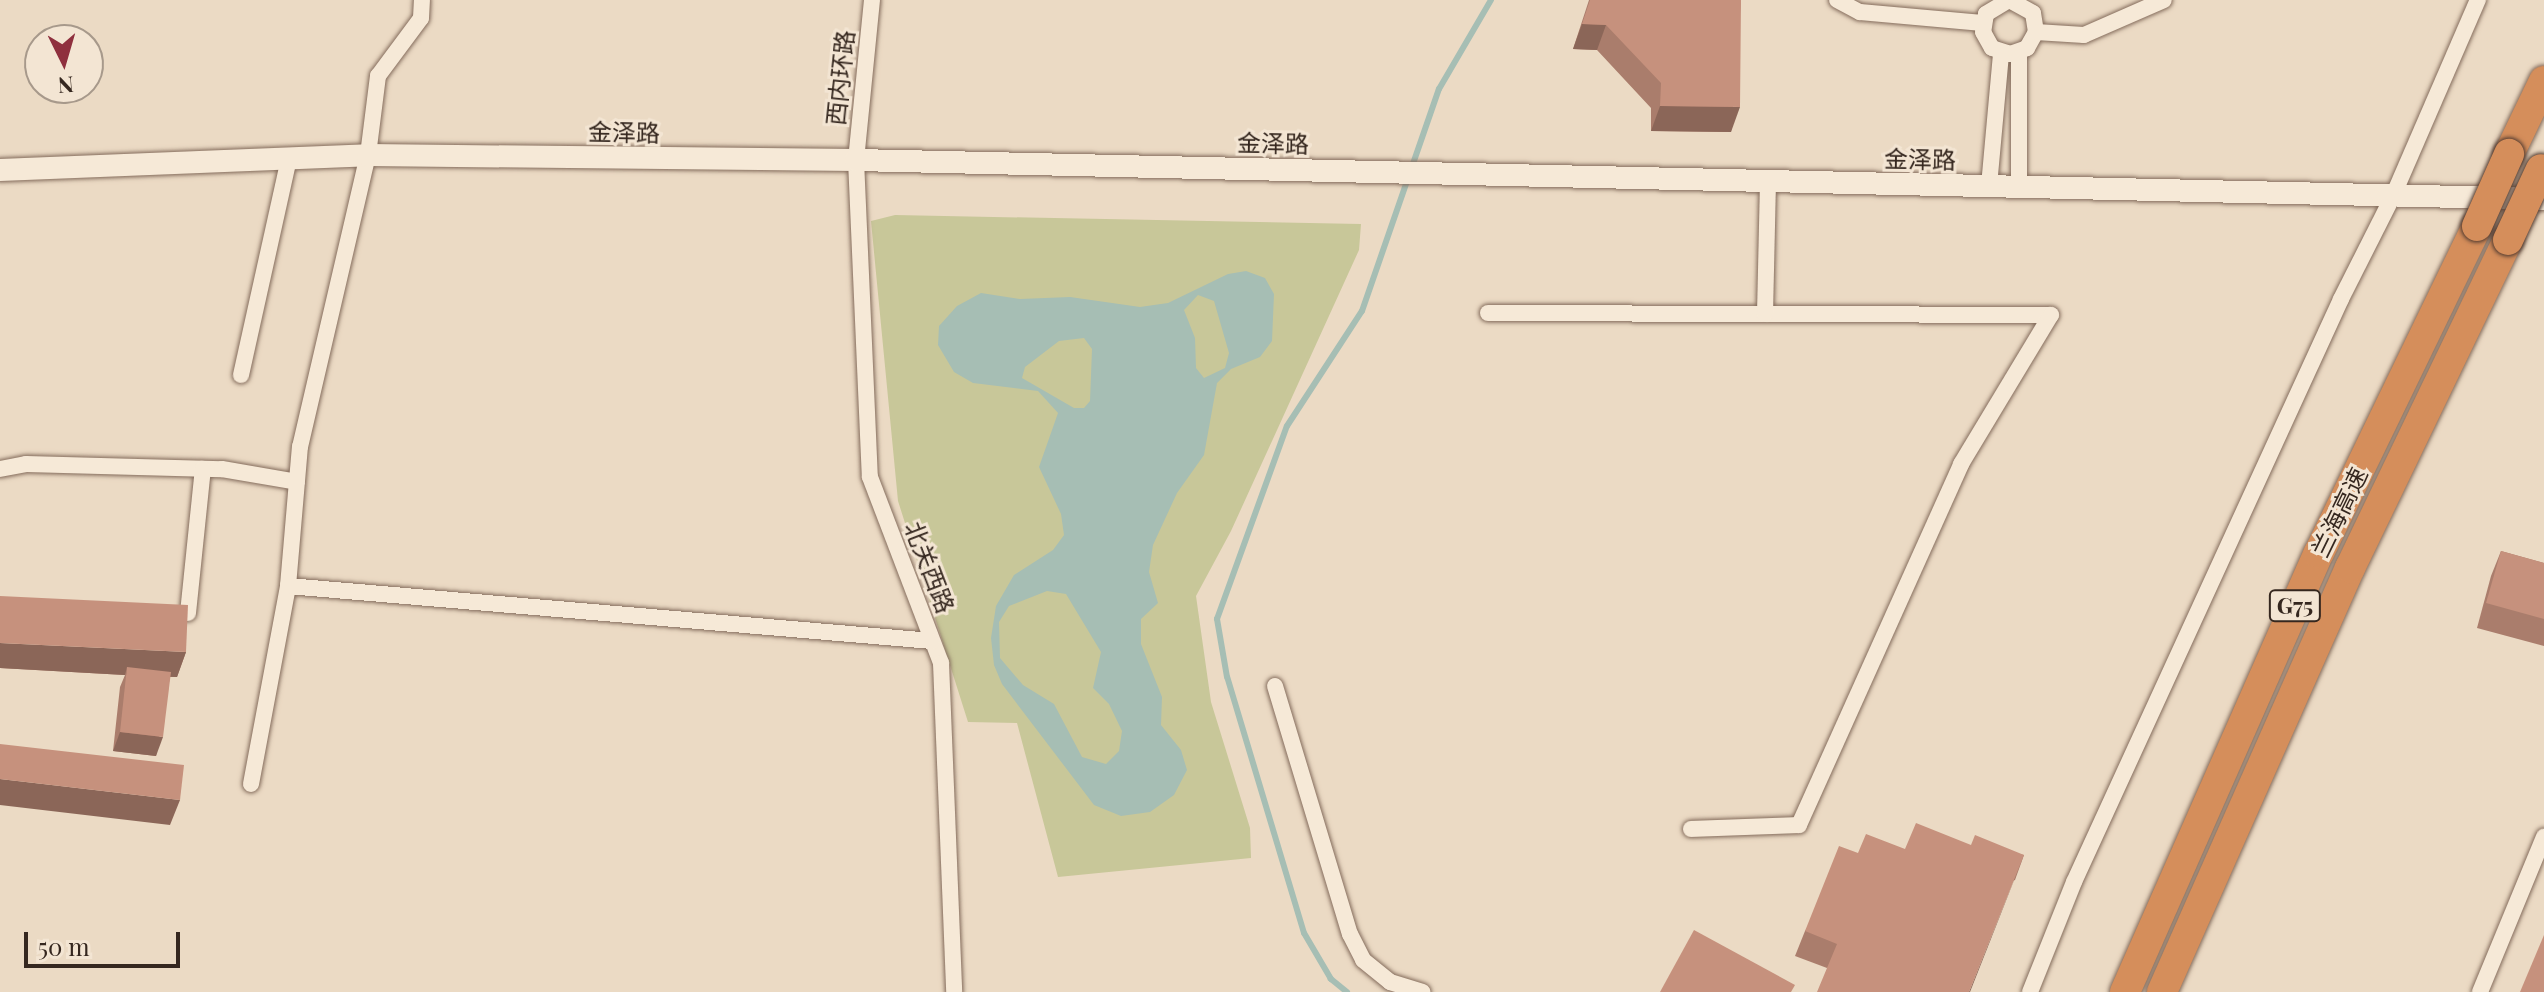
<!DOCTYPE html>
<html>
<head>
<meta charset="utf-8">
<style>
	body { margin:0 }
	#map { position:relative; width:2544px; height:992px; overflow:hidden; background:#ebdac4; font-family:"Playfair Display","Noto Sans SC",serif }
	div>[style] { position:absolute }
	.green>* { inset:0; background:#c8c799 }
	.water>* { inset:0; background:#a6beb4 }
	.stream>* { height:6px; margin:-3px; padding:0 3px; transform-origin:3px; border-radius:3px; background:#a6beb4 }
	.roads { filter:drop-shadow(0 0 2px #846c5c) drop-shadow(0 0 2px #846c5c) }
	.street>* { height:16px; margin:-8px; padding:0 8px; transform-origin:8px; border-radius:8px; background:#f6e9d7 }
	.secondary>* { height:22px; margin:-11px; padding:0 11px; transform-origin:11px; border-radius:11px; background:#f6e9d7 }
	.highway>* { height:30px; margin:-15px; padding:0 15px; transform-origin:15px; border-radius:15px; background:#d58e5b }
	.bridges { filter:drop-shadow(0 0 2px #523b30) drop-shadow(0 0 2px #523b30) }
	.highway-bridge>* { height:30px; margin:-15px; padding:0 15px; transform-origin:15px; border-radius:15px; background:#d58e5b }
	.wall>* { inset:0; background:#aa7d6c }
	.shaded-wall>* { inset:0; background:#8b6658 }
	.building>* { inset:0; background:#c6917d }
	span { translate:-50% -50%; white-space:nowrap; text-align:center; line-height:1.15; -webkit-text-stroke:6px #f3e5d3; paint-order:stroke }
	.shield-label span { padding:2px 6px; background:#f3e5d3; border:2px solid; border-radius:6px; -webkit-text-stroke-width:0 }
	.shield-label { font-size:22px; color:#35271f; font-weight:700 }
	.street-label { font-size:24px; color:#35271f }
	.north { position:absolute; left:24px; top:24px; width:80px; height:80px; box-sizing:border-box; background:#f3e5d3; border:2px solid #a7998b; border-radius:50%; rotate:175deg; font-size:22px; font-weight:700; line-height:32px; text-align:center; color:#35271f }
	.north::after { content:''; display:block; margin:auto; width:28px; height:36px; background:#8f303e; clip-path:polygon(50% 0,100% 100%,50% 72%,0 100%) }
	.scale { position:absolute; left:24px; top:932px; width:156px; height:36px; box-sizing:border-box; border:4px solid #35271f; border-top:0; padding-left:10px; font-size:24px; line-height:28px; white-space:nowrap; color:#35271f; -webkit-text-stroke:6px #f3e5d3; paint-order:stroke }
</style>
</head>
<body>
<div id="map">
	<div class="green">
		<div style="clip-path:polygon(895px 215px,1361px 224px,1359px 250px,1231px 531px,1196px 596px,1211px 702px,1250px 828px,1251px 858px,1058px 877px,1017px 723px,968px 722px,898px 501px,871px 221px)"></div>
	</div>
	<div class="water">
		<div style="clip-path:polygon(evenodd,1246px 271px,1265px 278px,1274px 294px,1272px 341px,1260px 357px,1231px 369px,1217px 383px,1204px 455px,1177px 493px,1153px 545px,1149px 572px,1158px 603px,1141px 619px,1141px 644px,1162px 697px,1161px 725px,1181px 750px,1187px 770px,1174px 795px,1150px 812px,1121px 816px,1094px 805px,1002px 684px,994px 665px,991px 638px,996px 606px,1014px 575px,1053px 550px,1064px 535px,1061px 514px,1039px 467px,1058px 413px,1038px 391px,973px 383px,954px 372px,938px 345px,939px 326px,957px 306px,981px 293px,1020px 299px,1070px 297px,1140px 307px,1168px 303px,1228px 274px,1246px 271px,1198px 295px,1214px 301px,1229px 353px,1225px 368px,1204px 378px,1196px 368px,1195px 338px,1184px 310px,1198px 295px,1246px 271px,1084px 338px,1092px 349px,1090px 401px,1084px 408px,1074px 408px,1022px 378px,1025px 367px,1059px 341px,1084px 338px,1246px 271px,1047px 591px,1066px 594px,1101px 652px,1093px 688px,1109px 704px,1122px 731px,1119px 751px,1106px 764px,1082px 757px,1054px 704px,1023px 685px,1000px 658px,999px 622px,1009px 606px,1047px 591px)"></div>
	</div>
	<div class="stream">
		<div style="left:1347px;top:992px;width:21px;rotate:-141deg"></div>
		<div style="left:1331px;top:979px;width:53px;rotate:-120.4deg"></div>
		<div style="left:1304px;top:933px;width:267px;rotate:-106.7deg"></div>
		<div style="left:1227px;top:677px;width:59px;rotate:-99.8deg"></div>
		<div style="left:1217px;top:619px;width:205px;rotate:-70.1deg"></div>
		<div style="left:1287px;top:426px;width:137px;rotate:-56.9deg"></div>
		<div style="left:1362px;top:311px;width:235px;rotate:-70.9deg"></div>
		<div style="left:1439px;top:89px;width:103px;rotate:-59.7deg"></div>
	</div>
	<div class="roads">
		<div class="street">
			<div style="left:872px;top:0;width:161px;rotate:95.7deg"></div>
			<div style="left:856px;top:160px;width:317px;rotate:87.5deg"></div>
			<div style="left:870px;top:477px;width:199px;rotate:69.1deg"></div>
			<div style="left:941px;top:663px;width:329px;rotate:87.7deg"></div>
			<div style="left:1837px;top:0;width:26px;rotate:28deg"></div>
			<div style="left:1860px;top:12px;width:123px;rotate:5.1deg"></div>
			<div style="left:2009px;top:0;width:27px;rotate:149deg"></div>
			<div style="left:1986px;top:14px;width:18px;rotate:99deg"></div>
			<div style="left:1983px;top:32px;width:18px;rotate:61deg"></div>
			<div style="left:1992px;top:48px;width:19px;rotate:18deg"></div>
			<div style="left:2010px;top:54px;width:18px;rotate:-19deg"></div>
			<div style="left:2027px;top:48px;width:18px;rotate:-61deg"></div>
			<div style="left:2036px;top:32px;width:19px;rotate:-99deg"></div>
			<div style="left:2033px;top:13px;width:26px;rotate:-151deg"></div>
			<div style="left:2036px;top:32px;width:48px;rotate:3.6deg"></div>
			<div style="left:2084px;top:35px;width:87px;rotate:-23.6deg"></div>
			<div style="left:1989px;top:186px;width:134px;rotate:-84.8deg"></div>
			<div style="left:2019px;top:187px;width:135px;rotate:-90deg"></div>
			<div style="left:1488px;top:313px;width:563px;rotate:0.2deg"></div>
			<div style="left:1765px;top:314px;width:133px;rotate:-88.7deg"></div>
			<div style="left:241px;top:375px;width:222px;rotate:-77.5deg"></div>
			<div style="left:0;top:469px;width:26px;rotate:-11deg"></div>
			<div style="left:26px;top:464px;width:196px;rotate:1.5deg"></div>
			<div style="left:222px;top:469px;width:76px;rotate:9.8deg"></div>
			<div style="left:288px;top:586px;width:646px;rotate:4.88deg"></div>
			<div style="left:188px;top:613px;width:145px;rotate:-84.1deg"></div>
			<div style="left:1275px;top:686px;width:259px;rotate:73.2deg"></div>
			<div style="left:1350px;top:934px;width:29px;rotate:63deg"></div>
			<div style="left:1363px;top:960px;width:35px;rotate:39deg"></div>
			<div style="left:1390px;top:982px;width:34px;rotate:17deg"></div>
			<div style="left:251px;top:784px;width:201px;rotate:-79.4deg"></div>
			<div style="left:288px;top:586px;width:140px;rotate:-85.1deg"></div>
			<div style="left:300px;top:447px;width:300px;rotate:-76.9deg"></div>
			<div style="left:368px;top:155px;width:80px;rotate:-82.8deg"></div>
			<div style="left:378px;top:76px;width:72px;rotate:-53.4deg"></div>
			<div style="left:421px;top:18px;width:18px;rotate:-87deg"></div>
			<div style="left:1691px;top:829px;width:108px;rotate:-2.1deg"></div>
			<div style="left:1799px;top:825px;width:396px;rotate:-65.8deg"></div>
			<div style="left:1961px;top:464px;width:174px;rotate:-58.9deg"></div>
			<div style="left:2030px;top:992px;width:118px;rotate:-68.2deg"></div>
			<div style="left:2074px;top:882px;width:641px;rotate:-65.39deg"></div>
			<div style="left:2341px;top:299px;width:115px;rotate:-63.2deg"></div>
			<div style="left:2393px;top:196px;width:214px;rotate:-66.6deg"></div>
			<div style="left:2480px;top:992px;width:168px;rotate:-67.6deg"></div>
		</div>
		<div class="secondary">
			<div style="left:0;top:170px;width:368px;rotate:-2.3deg"></div>
			<div style="left:368px;top:155px;width:488px;rotate:0.6deg"></div>
			<div style="left:856px;top:160px;width:1688px;rotate:1.32deg"></div>
		</div>
		<div class="highway">
			<div style="left:2509px;top:154px;width:81px;rotate:-64.4deg"></div>
			<div style="left:2125px;top:992px;width:480px;rotate:-66.2deg"></div>
			<div style="left:2319px;top:553px;width:363px;rotate:-64.2deg"></div>
			<div style="left:2162px;top:992px;width:464px;rotate:-66.1deg"></div>
			<div style="left:2350px;top:568px;width:364px;rotate:-64.3deg"></div>
		</div>
	</div>
	<div class="bridges">
		<div class="highway-bridge">
			<div style="left:2477px;top:226px;width:79px;rotate:-66deg"></div>
			<div style="left:2508px;top:240px;width:78px;rotate:-65.1deg"></div>
		</div>
	</div>
	<div class="wall">
		<div style="clip-path:polygon(1589px 0,1741px 0,1731px 132px,1651px 131px,1651px 108px,1597px 50px,1573px 49px)"></div>
		<div style="clip-path:polygon(2501px 551px,2544px 563px,2544px 646px,2477px 628px,2491px 576px)"></div>
		<div style="clip-path:polygon(186px 652px,177px 677px,170px 677px,156px 756px,113px 751px,120px 687px,125px 675px,0 668px)"></div>
		<div style="clip-path:polygon(1971px 845px,2024px 855px,2015px 880px,1827px 968px,1795px 956px,1805px 931px,1858px 853px)"></div>
	</div>
	<div class="shaded-wall">
		<div style="clip-path:polygon(1582px 24px,1606px 25px,1597px 50px,1573px 49px)"></div>
		<div style="clip-path:polygon(1660px 106px,1740px 107px,1731px 132px,1651px 131px)"></div>
		<div style="clip-path:polygon(0 643px,186px 652px,177px 677px,126px 675px,127px 667px,125px 675px,0 668px)"></div>
		<div style="clip-path:polygon(120px 732px,163px 737px,156px 756px,113px 751px)"></div>
		<div style="clip-path:polygon(0 779px,180px 800px,170px 825px,0 805px)"></div>
		<div style="clip-path:polygon(2024px 855px,1970px 992px,1969px 992px)"></div>
	</div>
	<div class="building">
		<div style="clip-path:polygon(1590px 0,1741px 0,1740px 107px,1660px 106px,1661px 83px,1606px 25px,1582px 24px)"></div>
		<div style="clip-path:polygon(2501px 551px,2544px 563px,2544px 619px,2486px 603px)"></div>
		<div style="clip-path:polygon(0 596px,188px 605px,186px 652px,0 643px)"></div>
		<div style="clip-path:polygon(127px 667px,171px 672px,163px 737px,120px 732px)"></div>
		<div style="clip-path:polygon(0 744px,184px 765px,180px 800px,0 779px)"></div>
		<div style="clip-path:polygon(1916px 823px,1971px 845px,1975px 835px,2024px 855px,1969px 992px,1817px 992px,1837px 944px,1805px 931px,1839px 846px,1858px 853px,1866px 834px,1905px 849px)"></div>
		<div style="clip-path:polygon(1694px 930px,1795px 985px,1791px 992px,1660px 992px)"></div>
		<div style="clip-path:polygon(2544px 935px,2544px 992px,2520px 992px)"></div>
	</div>
	<div class="shield-label">
		<span style="left:2295px;top:606px">G75</span>
	</div>
	<div class="street-label">
		<span style="left:840px;top:78px;rotate:-84deg">西内环路</span>
		<span style="left:624px;top:132px;rotate:1deg">金泽路</span>
		<span style="left:1273px;top:143px;rotate:1deg">金泽路</span>
		<span style="left:1920px;top:159px;rotate:1deg">金泽路</span>
		<span style="left:2339px;top:512px;rotate:-64deg">兰海高速</span>
		<span style="left:930px;top:567px;rotate:69deg">北关西路</span>
	</div>
	<div class="north">N</div>
	<div class="scale">50 m</div>
</div>
</body>
</html>
